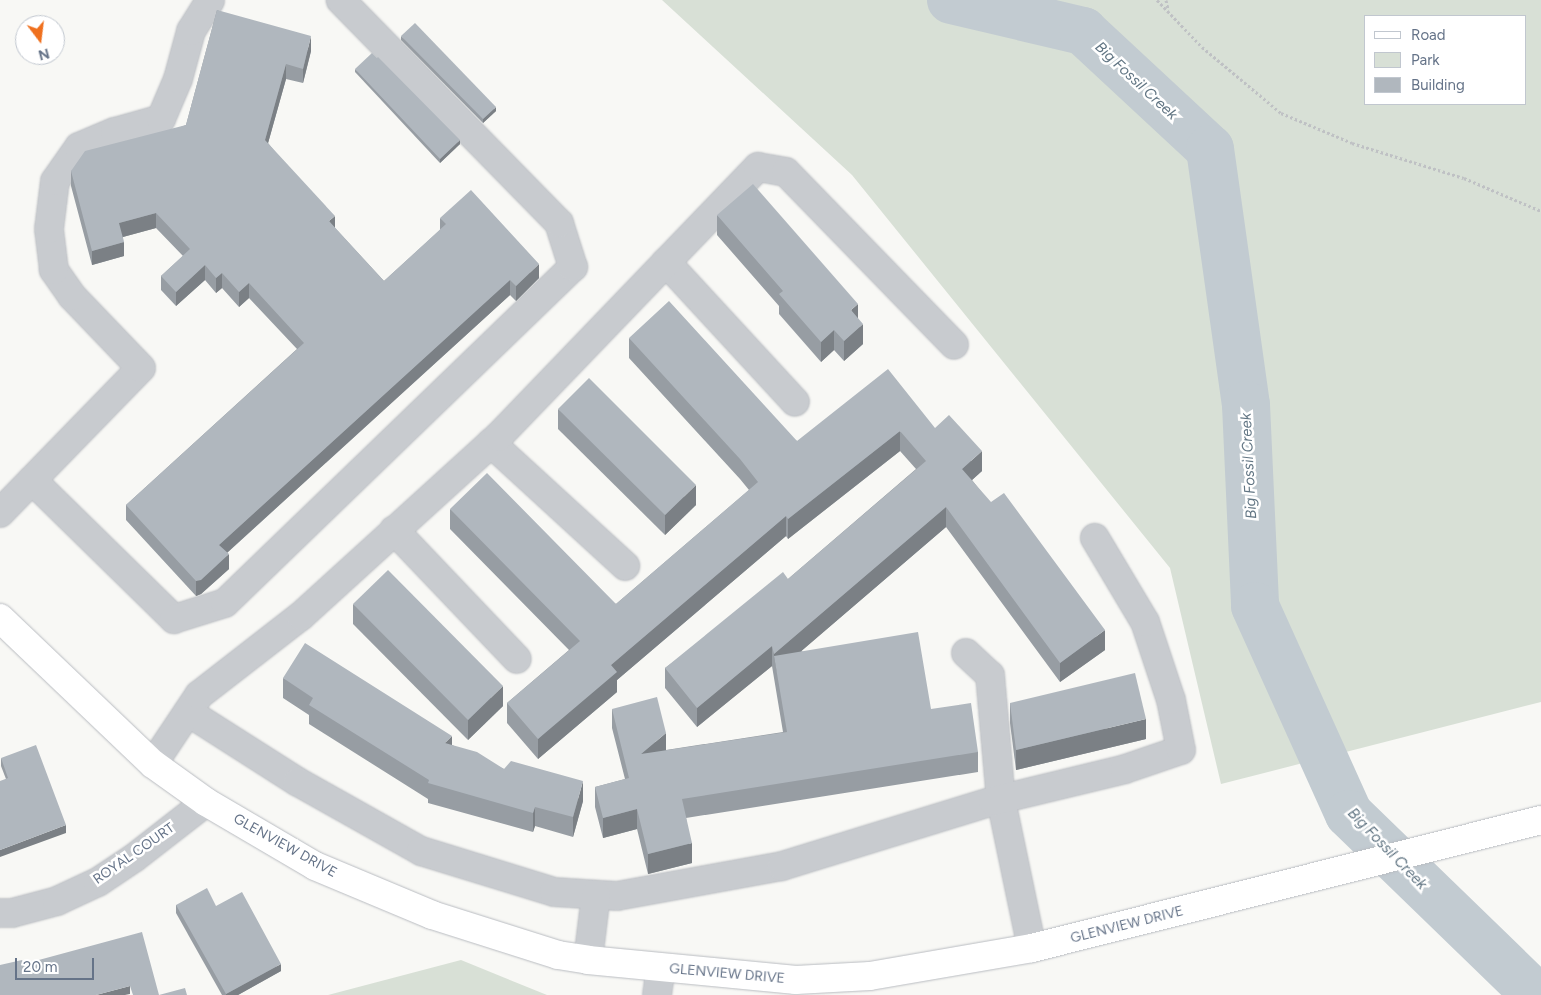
<!DOCTYPE html>
<html>
<head>
<meta charset="utf-8">
<style>
	body { margin:0 }
	#map { position:relative; width:1541px; height:995px; overflow:hidden; background:#f8f8f5; font-family:Figtree,sans-serif }
	div>[style] { position:absolute }
	.green>* { inset:0; background:#d8e0d6 }
	.river>* { height:48px; margin:-24px; padding:0 24px; transform-origin:24px; border-radius:24px; background:#c2cbd1 }
	.path>* { height:3px; margin-top:-1.5px; transform-origin:0; background:repeating-linear-gradient(90deg,#bfc1c4 0 2.5px,transparent 0 5px) }
	.roads { filter:drop-shadow(0 0 1px #b9bcc1) drop-shadow(0 0 1px #b9bcc1) }
	.minor>* { height:28px; margin:-14px; padding:0 14px; transform-origin:14px; border-radius:14px; background:#c8cbcf }
	.major>* { height:28px; margin:-14px; padding:0 14px; transform-origin:14px; border-radius:14px; background:#fff }
	.wall>* { inset:0; background:#979da3 }
	.shaded-wall>* { inset:0; background:#7b8085 }
	.building>* { inset:0; background:#b0b7be }
	span { translate:-50% -50%; white-space:nowrap; text-align:center; line-height:1.15; -webkit-text-stroke:5px #fff; paint-order:stroke }
	.street-label { font-size:14px; color:#657388 }
	.water-label { font-size:15px; color:#617583; font-style:italic }
	.legend { position:absolute; left:1364px; top:15px; width:162px; height:90px; box-sizing:border-box; background:#fff; border:1px solid #c1c7cf; margin:0; padding:6px 9px; list-style:none; font-size:15px; color:#657388 }
	.legend li { display:flex; align-items:center; gap:10px; height:25px }
	.legend b { width:25px; border:1px solid #c1c7cf }
	.north { position:absolute; left:15px; top:15px; width:50px; height:50px; box-sizing:border-box; background:#fff; border:1px solid #c1c7cf; border-radius:50%; rotate:165deg; font-size:14px; font-weight:700; line-height:20px; text-align:center; color:#657388 }
	.north::after { content:''; display:block; margin:auto; width:18px; height:22px; background:#ef701e; clip-path:polygon(50% 0,100% 100%,50% 72%,0 100%) }
	.scale { position:absolute; left:15px; top:958px; width:79px; height:22px; box-sizing:border-box; border:2px solid #657388; border-top:0; padding-left:6px; font-size:15px; line-height:18px; white-space:nowrap; color:#657388; -webkit-text-stroke:4px #fff; paint-order:stroke }
</style>
</head>
<body>
<div id="map">
	<div class="green">
		<div style="clip-path:polygon(evenodd,662px 0,1541px 0,1541px 702px,1221px 784px,1170px 568px,852px 175px,662px 0,1365px 16px,1525px 16px,1525px 104px,1365px 104px,1365px 16px)"></div>
		<div style="clip-path:polygon(461px 960px,547px 995px,328px 995px)"></div>
	</div>
	<div class="river">
		<div style="left:951px;top:0;width:136px;rotate:13.2deg"></div>
		<div style="left:1083px;top:31px;width:173px;rotate:42.9deg"></div>
		<div style="left:1210px;top:149px;width:259px;rotate:82deg"></div>
		<div style="left:1246px;top:405px;width:201px;rotate:87.4deg"></div>
		<div style="left:1255px;top:606px;width:228px;rotate:65.7deg"></div>
		<div style="left:1349px;top:814px;width:260px;rotate:44.1deg"></div>
	</div>
	<div class="path">
		<div style="left:1157px;top:0;width:65px;rotate:46.2deg"></div>
		<div style="left:1202px;top:47px;width:103px;rotate:39.9deg"></div>
		<div style="left:1281px;top:113px;width:77px;rotate:22.9deg"></div>
		<div style="left:1352px;top:143px;width:117px;rotate:17.4deg"></div>
		<div style="left:1464px;top:178px;width:84px;rotate:23.2deg"></div>
		<div style="left:1166px;top:0;width:9px;rotate:77deg"></div>
	</div>
	<div class="roads">
		<div class="minor">
			<div style="left:666px;top:262px;width:190px;rotate:47.3deg"></div>
			<div style="left:491px;top:443px;width:182px;rotate:42.5deg"></div>
			<div style="left:32px;top:480px;width:199px;rotate:44.4deg"></div>
			<div style="left:174px;top:619px;width:53px;rotate:-17.4deg"></div>
			<div style="left:225px;top:603px;width:484px;rotate:-44deg"></div>
			<div style="left:573px;top:267px;width:46px;rotate:-107.7deg"></div>
			<div style="left:559px;top:223px;width:312px;rotate:-134.4deg"></div>
			<div style="left:0;top:513px;width:202px;rotate:-45.8deg"></div>
			<div style="left:141px;top:368px;width:100px;rotate:-133.8deg"></div>
			<div style="left:72px;top:296px;width:32px;rotate:-125deg"></div>
			<div style="left:54px;top:270px;width:41px;rotate:-97deg"></div>
			<div style="left:49px;top:229px;width:48px;rotate:-82.9deg"></div>
			<div style="left:55px;top:181px;width:42px;rotate:-54.8deg"></div>
			<div style="left:79px;top:147px;width:39px;rotate:-23deg"></div>
			<div style="left:115px;top:132px;width:48px;rotate:-15.8deg"></div>
			<div style="left:161px;top:119px;width:43px;rotate:-67deg"></div>
			<div style="left:178px;top:79px;width:50px;rotate:-74.8deg"></div>
			<div style="left:191px;top:31px;width:36px;rotate:-58deg"></div>
			<div style="left:394px;top:530px;width:178px;rotate:46.4deg"></div>
			<div style="left:966px;top:653px;width:33px;rotate:43deg"></div>
			<div style="left:990px;top:675px;width:125px;rotate:85deg"></div>
			<div style="left:1001px;top:800px;width:151px;rotate:78.2deg"></div>
			<div style="left:188px;top:712px;width:130px;rotate:32.5deg"></div>
			<div style="left:298px;top:782px;width:141px;rotate:29.3deg"></div>
			<div style="left:421px;top:851px;width:139px;rotate:17.1deg"></div>
			<div style="left:554px;top:892px;width:63px;rotate:3.6deg"></div>
			<div style="left:617px;top:896px;width:168px;rotate:-10.3deg"></div>
			<div style="left:782px;top:866px;width:221px;rotate:-17.1deg"></div>
			<div style="left:993px;top:801px;width:136px;rotate:-13.6deg"></div>
			<div style="left:1125px;top:769px;width:59px;rotate:-18.7deg"></div>
			<div style="left:1181px;top:750px;width:51px;rotate:-101.3deg"></div>
			<div style="left:1171px;top:700px;width:82px;rotate:-108.4deg"></div>
			<div style="left:1145px;top:622px;width:98px;rotate:-120.8deg"></div>
			<div style="left:153px;top:764px;width:83px;rotate:-56.3deg"></div>
			<div style="left:199px;top:695px;width:129px;rotate:-37.8deg"></div>
			<div style="left:301px;top:616px;width:266px;rotate:-42.3deg"></div>
			<div style="left:498px;top:437px;width:375px;rotate:-46.1deg"></div>
			<div style="left:758px;top:167px;width:28px;rotate:10deg"></div>
			<div style="left:786px;top:172px;width:241px;rotate:45.8deg"></div>
			<div style="left:0;top:913px;width:12px"></div>
			<div style="left:12px;top:913px;width:47px;rotate:-14.9deg"></div>
			<div style="left:57px;top:901px;width:45px;rotate:-24.9deg"></div>
			<div style="left:98px;top:882px;width:43px;rotate:-33.7deg"></div>
			<div style="left:134px;top:858px;width:91px;rotate:-37.9deg"></div>
			<div style="left:588px;top:960px;width:65px;rotate:-83deg"></div>
			<div style="left:657px;top:995px;width:27px;rotate:-82deg"></div>
		</div>
		<div class="major">
			<div style="left:0;top:618px;width:211px;rotate:43.7deg"></div>
			<div style="left:153px;top:764px;width:65px;rotate:35.6deg"></div>
			<div style="left:206px;top:802px;width:126px;rotate:30.4deg"></div>
			<div style="left:315px;top:866px;width:127px;rotate:22.7deg"></div>
			<div style="left:432px;top:915px;width:132px;rotate:17.6deg"></div>
			<div style="left:558px;top:955px;width:30px;rotate:9deg"></div>
			<div style="left:588px;top:960px;width:209px;rotate:5.5deg"></div>
			<div style="left:796px;top:980px;width:74px;rotate:-3.1deg"></div>
			<div style="left:870px;top:976px;width:164px;rotate:-9.8deg"></div>
			<div style="left:1032px;top:948px;width:525px;rotate:-14.12deg"></div>
		</div>
	</div>
	<div class="wall">
		<div style="clip-path:polygon(217px 10px,311px 51px,303px 83px,286px 79px,268px 143px,335px 228px,384px 281px,440px 230px,440px 218px,539px 278px,516px 301px,510px 295px,227px 553px,229px 569px,201px 594px,196px 596px,126px 520px,126px 505px,297px 349px,249px 298px,239px 307px,222px 288px,216px 293px,205px 280px,176px 306px,161px 290px,161px 276px,183px 256px,156px 228px,123px 237px,124px 256px,92px 265px,71px 186px,71px 171px,186px 125px)"></div>
		<div style="clip-path:polygon(401px 36px,496px 111px,483px 123px,401px 40px)"></div>
		<div style="clip-path:polygon(355px 69px,460px 144px,440px 163px,355px 72px)"></div>
		<div style="clip-path:polygon(717px 215px,858px 318px,863px 344px,844px 361px,834px 350px,821px 362px,779px 314px,779px 306px,717px 235px)"></div>
		<div style="clip-path:polygon(629px 338px,797px 441px,935px 428px,982px 471px,972px 480px,1105px 650px,1060px 682px,946px 527px,801px 651px,931px 709px,978px 752px,978px 772px,686px 818px,692px 863px,648px 874px,637px 829px,603px 838px,595px 807px,595px 787px,625px 779px,612px 728px,612px 709px,666px 750px,783px 732px,772px 666px,697px 727px,665px 688px,665px 668px,788px 579px,916px 469px,900px 451px,788px 539px,786px 536px,617px 680px,617px 692px,538px 759px,507px 723px,507px 703px,569px 650px,450px 529px,450px 509px,616px 604px,749px 490px,740px 479px,629px 358px)"></div>
		<div style="clip-path:polygon(558px 409px,696px 505px,665px 535px,558px 429px)"></div>
		<div style="clip-path:polygon(353px 604px,503px 706px,468px 740px,353px 624px)"></div>
		<div style="clip-path:polygon(283px 678px,452px 745px,504px 769px,583px 801px,573px 837px,535px 826px,533px 832px,428px 803px,428px 799px,309px 724px,309px 715px,283px 698px)"></div>
		<div style="clip-path:polygon(1010px 703px,1146px 739px,1016px 770px,1010px 723px)"></div>
		<div style="clip-path:polygon(1px 758px,66px 833px,6px 779px,1px 766px)"></div>
		<div style="clip-path:polygon(176px 905px,216px 906px,281px 971px,238px 995px,222px 995px,176px 913px)"></div>
	</div>
	<div class="shaded-wall">
		<div style="clip-path:polygon(311px 36px,311px 51px,303px 83px,303px 69px)"></div>
		<div style="clip-path:polygon(286px 64px,286px 79px,265px 154px,265px 140px)"></div>
		<div style="clip-path:polygon(496px 107px,496px 111px,483px 123px,483px 119px)"></div>
		<div style="clip-path:polygon(460px 140px,460px 144px,440px 163px,440px 159px)"></div>
		<div style="clip-path:polygon(156px 213px,156px 228px,119px 238px,119px 223px)"></div>
		<div style="clip-path:polygon(335px 216px,335px 230px,329px 221px)"></div>
		<div style="clip-path:polygon(124px 242px,124px 256px,92px 265px,92px 251px)"></div>
		<div style="clip-path:polygon(539px 264px,539px 278px,516px 301px,516px 286px)"></div>
		<div style="clip-path:polygon(205px 265px,205px 280px,176px 306px,176px 292px)"></div>
		<div style="clip-path:polygon(222px 273px,222px 288px,216px 293px,216px 278px)"></div>
		<div style="clip-path:polygon(510px 280px,510px 295px,219px 560px,219px 545px)"></div>
		<div style="clip-path:polygon(249px 283px,249px 298px,239px 307px,239px 292px)"></div>
		<div style="clip-path:polygon(858px 304px,858px 324px,851px 310px)"></div>
		<div style="clip-path:polygon(863px 324px,863px 344px,844px 361px,844px 341px)"></div>
		<div style="clip-path:polygon(834px 330px,834px 350px,821px 362px,821px 342px)"></div>
		<div style="clip-path:polygon(900px 431px,900px 451px,788px 539px,788px 519px)"></div>
		<div style="clip-path:polygon(982px 451px,982px 471px,962px 489px,962px 469px)"></div>
		<div style="clip-path:polygon(696px 485px,696px 505px,665px 535px,665px 515px)"></div>
		<div style="clip-path:polygon(946px 507px,946px 527px,777px 672px,774px 656px,774px 674px,774px 654px)"></div>
		<div style="clip-path:polygon(786px 516px,786px 536px,617px 680px,617px 692px,538px 759px,538px 739px,611px 665px)"></div>
		<div style="clip-path:polygon(229px 554px,229px 569px,201px 594px,196px 596px,196px 581px)"></div>
		<div style="clip-path:polygon(1105px 630px,1105px 650px,1060px 682px,1060px 663px)"></div>
		<div style="clip-path:polygon(772px 646px,772px 666px,697px 727px,697px 708px)"></div>
		<div style="clip-path:polygon(503px 686px,503px 706px,468px 740px,468px 720px)"></div>
		<div style="clip-path:polygon(1146px 719px,1146px 739px,1016px 770px,1016px 750px)"></div>
		<div style="clip-path:polygon(666px 733px,666px 753px,641px 754px)"></div>
		<div style="clip-path:polygon(452px 736px,452px 756px,445px 743px)"></div>
		<div style="clip-path:polygon(583px 781px,583px 801px,573px 837px,573px 817px)"></div>
		<div style="clip-path:polygon(535px 807px,535px 826px,533px 832px,533px 813px)"></div>
		<div style="clip-path:polygon(637px 809px,637px 829px,603px 838px,603px 818px)"></div>
		<div style="clip-path:polygon(66px 825px,66px 833px,0 857px,0 850px)"></div>
		<div style="clip-path:polygon(692px 843px,692px 863px,648px 874px,648px 854px)"></div>
		<div style="clip-path:polygon(281px 964px,281px 971px,238px 995px,226px 995px,226px 994px)"></div>
		<div style="clip-path:polygon(130px 986px,130px 994px,125px 995px,96px 995px)"></div>
	</div>
	<div class="building">
		<div style="clip-path:polygon(217px 10px,311px 36px,303px 69px,286px 64px,265px 140px,335px 216px,329px 221px,384px 281px,446px 224px,440px 218px,471px 190px,539px 264px,516px 286px,510px 280px,219px 545px,229px 554px,201px 580px,196px 581px,126px 505px,304px 343px,249px 283px,239px 292px,222px 273px,216px 278px,205px 265px,176px 292px,161px 276px,190px 249px,156px 213px,119px 223px,124px 242px,92px 251px,71px 171px,85px 151px,186px 125px)"></div>
		<div style="clip-path:polygon(415px 23px,496px 107px,483px 119px,401px 36px)"></div>
		<div style="clip-path:polygon(372px 53px,377px 58px,378px 57px,460px 140px,440px 159px,355px 69px)"></div>
		<div style="clip-path:polygon(753px 184px,858px 304px,851px 310px,863px 324px,844px 341px,834px 330px,821px 342px,779px 294px,783px 291px,717px 215px)"></div>
		<div style="clip-path:polygon(669px 301px,797px 441px,888px 369px,935px 428px,949px 415px,982px 451px,962px 469px,991px 502px,1004px 493px,1105px 630px,1060px 663px,946px 507px,774px 654px,772px 646px,697px 708px,665px 668px,783px 572px,788px 579px,926px 461px,900px 431px,788px 519px,786px 516px,611px 665px,617px 672px,538px 739px,507px 703px,580px 641px,450px 509px,487px 473px,616px 604px,758px 482px,740px 459px,629px 338px)"></div>
		<div style="clip-path:polygon(589px 378px,696px 485px,665px 515px,558px 409px)"></div>
		<div style="clip-path:polygon(388px 570px,503px 686px,468px 720px,353px 604px)"></div>
		<div style="clip-path:polygon(918px 632px,931px 709px,971px 703px,978px 752px,682px 799px,692px 843px,648px 854px,637px 809px,603px 818px,595px 787px,629px 778px,612px 709px,657px 697px,666px 733px,641px 754px,787px 732px,774px 656px)"></div>
		<div style="clip-path:polygon(305px 643px,452px 736px,445px 743px,477px 752px,504px 769px,511px 761px,583px 781px,573px 817px,535px 807px,533px 813px,428px 783px,429px 780px,309px 705px,313px 698px,283px 678px)"></div>
		<div style="clip-path:polygon(1135px 673px,1146px 719px,1016px 750px,1010px 703px)"></div>
		<div style="clip-path:polygon(36px 745px,66px 825px,0 850px,0 781px,8px 778px,1px 758px)"></div>
		<div style="clip-path:polygon(207px 888px,216px 906px,242px 892px,281px 964px,226px 994px,176px 905px)"></div>
		<div style="clip-path:polygon(142px 932px,159px 995px,185px 988px,187px 995px,133px 995px,130px 986px,96px 995px,0 995px,0 965px,22px 960px,24px 964px)"></div>
	</div>
	<div class="street-label">
		<span style="left:285px;top:846px;rotate:29deg">GLENVIEW DRIVE</span>
		<span style="left:134px;top:854px;rotate:-35deg">ROYAL COURT</span>
		<span style="left:1127px;top:925px;rotate:-14deg">GLENVIEW DRIVE</span>
		<span style="left:727px;top:974px;rotate:5deg">GLENVIEW DRIVE</span>
	</div>
	<div class="water-label">
		<span style="left:1136px;top:81px;rotate:43deg">Big Fossil Creek</span>
		<span style="left:1249px;top:466px;rotate:-93deg">Big Fossil Creek</span>
		<span style="left:1387px;top:849px;rotate:46deg">Big Fossil Creek</span>
	</div>
	<ul class="legend">
	<li><b style="height:6px;background:#fff"></b>Road</li>
	<li><b style="height:14px;background:#d8e0d6"></b>Park</li>
	<li><b style="height:14px;background:#b0b7be"></b>Building</li>
	</ul>
	<div class="north">N</div>
	<div class="scale">20 m</div>
</div>
</body>
</html>
